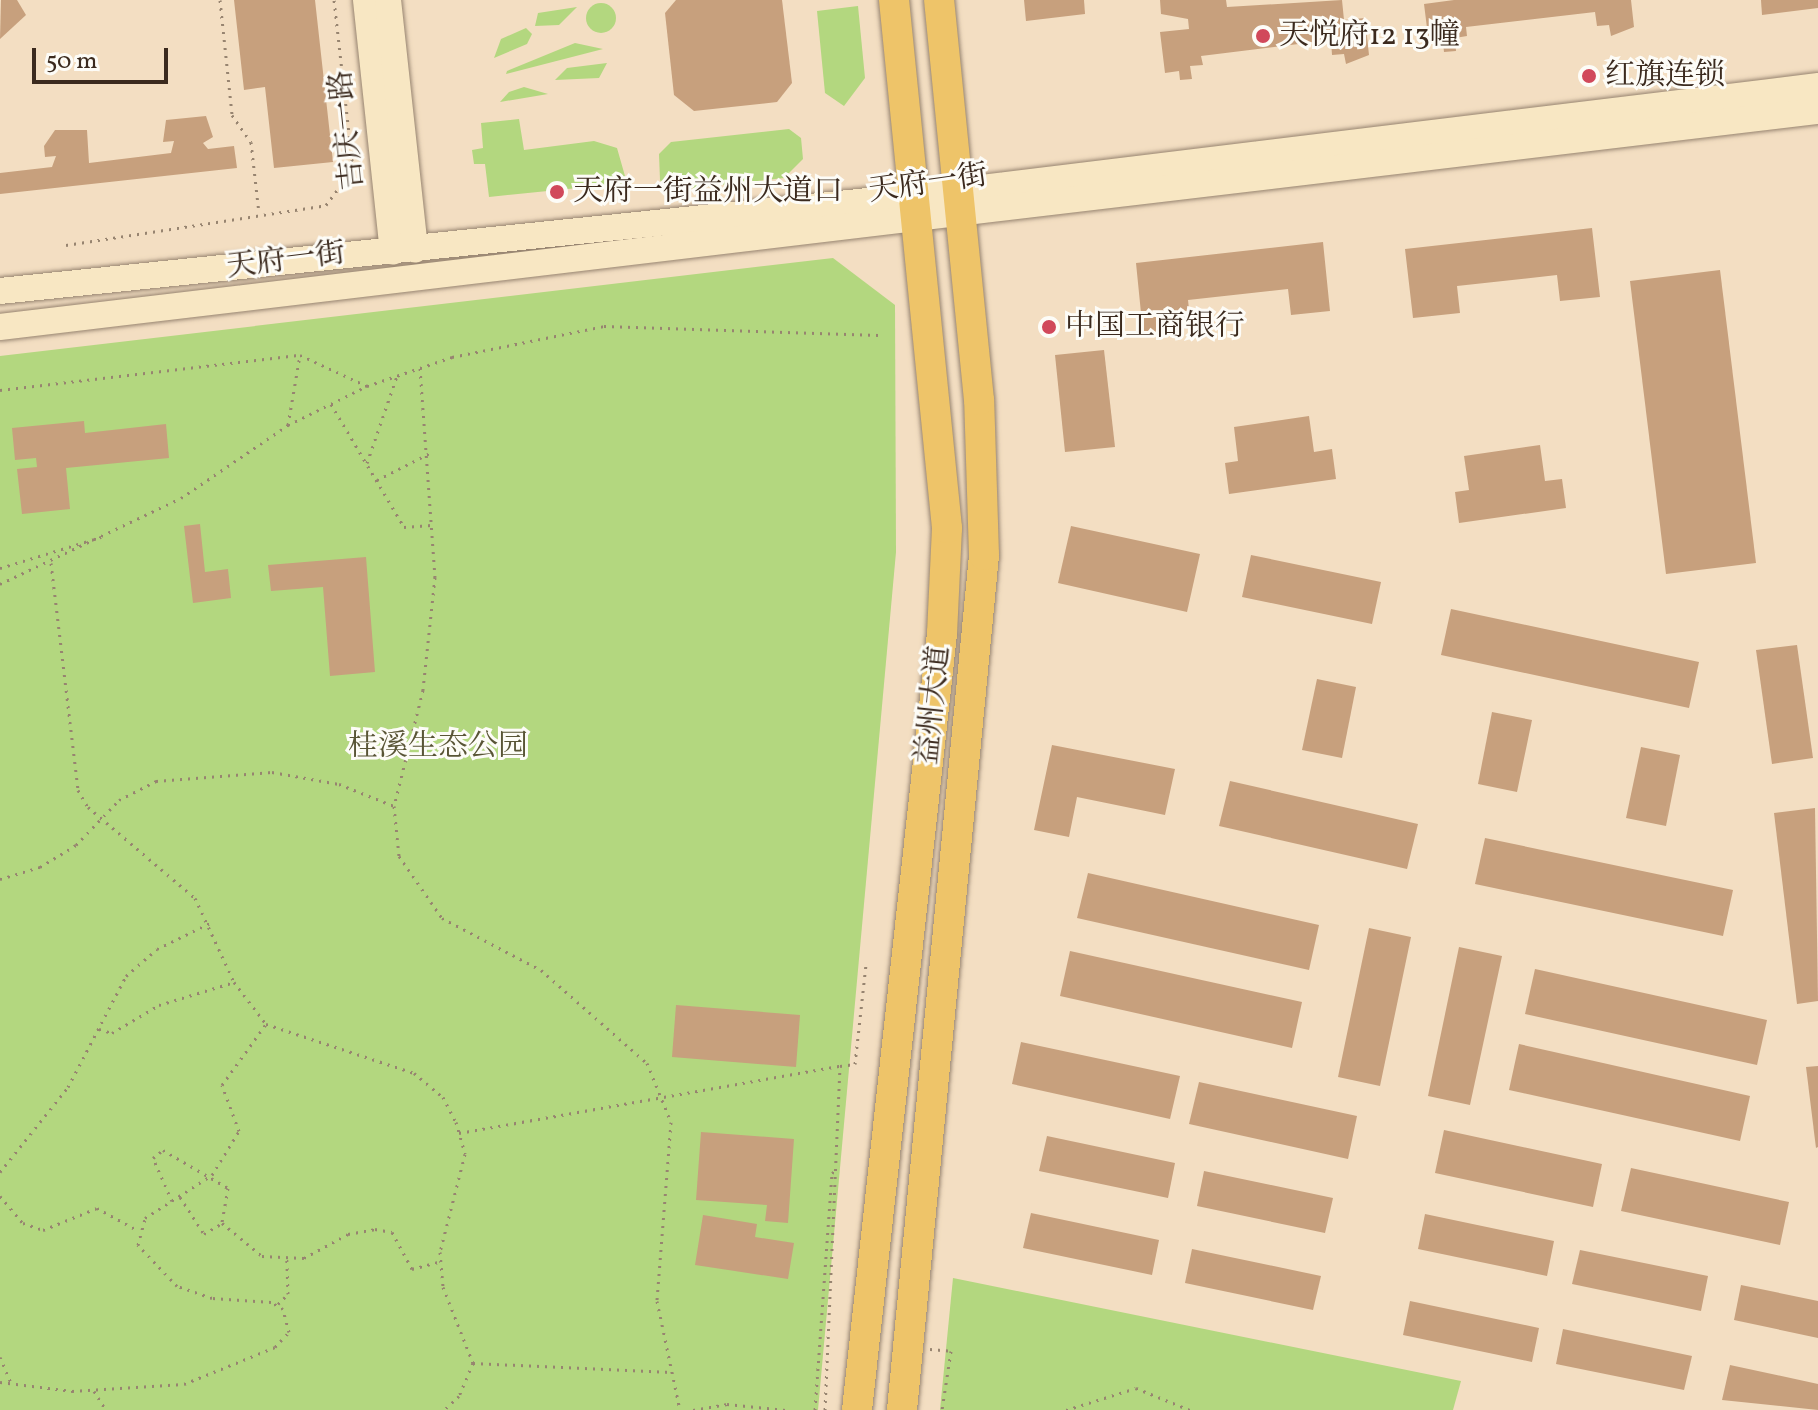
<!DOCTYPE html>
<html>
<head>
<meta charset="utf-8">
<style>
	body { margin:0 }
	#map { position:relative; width:1818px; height:1410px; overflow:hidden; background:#f3dec2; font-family:Vollkorn,"Noto Serif SC",serif }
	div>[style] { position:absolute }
	.green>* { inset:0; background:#b3d77f }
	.round { border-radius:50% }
	.building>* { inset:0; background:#c7a07d }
	.path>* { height:3px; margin-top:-1.5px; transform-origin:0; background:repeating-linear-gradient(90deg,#978470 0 2px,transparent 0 8px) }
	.roads { filter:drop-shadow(0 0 2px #978470) drop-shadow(0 0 2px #978470) }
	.secondary>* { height:26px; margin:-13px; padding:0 13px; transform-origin:13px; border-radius:13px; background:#f8e7c3 }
	.primary>* { height:30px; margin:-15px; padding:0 15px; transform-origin:15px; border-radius:15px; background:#eec469 }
	.dots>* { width:22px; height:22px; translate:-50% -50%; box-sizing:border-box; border:4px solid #fdfcf7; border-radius:50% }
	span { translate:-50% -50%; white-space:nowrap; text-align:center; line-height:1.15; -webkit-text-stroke:6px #fdfcf7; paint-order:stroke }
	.poi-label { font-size:30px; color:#3b2a1e }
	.left { translate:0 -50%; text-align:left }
	.street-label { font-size:30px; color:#3b2a1e }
	.park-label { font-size:30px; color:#595536 }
	.scale { position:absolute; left:32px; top:48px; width:136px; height:36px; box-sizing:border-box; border:4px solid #3b2a1e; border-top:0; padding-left:10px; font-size:24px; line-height:28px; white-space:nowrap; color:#3b2a1e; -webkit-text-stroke:6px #fdfcf7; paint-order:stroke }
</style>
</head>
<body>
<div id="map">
	<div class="green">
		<div class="round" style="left:586px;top:3px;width:30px;height:30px"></div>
		<div style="clip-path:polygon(858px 6px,865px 78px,844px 106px,825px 93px,817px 11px)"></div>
		<div style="clip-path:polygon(577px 7px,559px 25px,535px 26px,538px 13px)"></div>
		<div style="clip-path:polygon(526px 28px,532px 34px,527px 44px,494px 58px,501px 39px)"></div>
		<div style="clip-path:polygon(575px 43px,603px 49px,506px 74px,507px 71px)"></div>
		<div style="clip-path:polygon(607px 63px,599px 78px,555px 80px,567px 68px)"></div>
		<div style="clip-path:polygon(524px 87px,548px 94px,500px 102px,509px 92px)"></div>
		<div style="clip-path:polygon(519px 119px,524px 150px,594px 141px,617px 148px,627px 183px,489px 197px,485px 164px,474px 164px,472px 150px,483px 148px,481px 123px)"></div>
		<div style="clip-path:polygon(789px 129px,801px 138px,803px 159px,784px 178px,666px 191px,660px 180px,659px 154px,671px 142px)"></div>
		<div style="clip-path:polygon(833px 258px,895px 305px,896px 552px,818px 1410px,0 1410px,0 356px)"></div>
		<div style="clip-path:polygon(953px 1278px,1461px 1381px,1453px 1410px,940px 1410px)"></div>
	</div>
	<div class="building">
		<div style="clip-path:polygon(1px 0,17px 0,26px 15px,0 39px)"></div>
		<div style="clip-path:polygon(234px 0,315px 0,333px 162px,274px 168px,265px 87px,244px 90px)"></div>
		<div style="clip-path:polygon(676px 0,782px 0,792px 83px,777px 102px,694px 111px,674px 95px,665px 13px)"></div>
		<div style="clip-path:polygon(1024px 0,1084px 0,1085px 14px,1026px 21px)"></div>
		<div style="clip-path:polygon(1160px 0,1226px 0,1227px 7px,1342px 0,1344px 20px,1365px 18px,1369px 55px,1346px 64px,1344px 54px,1332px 55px,1331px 40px,1201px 56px,1203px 65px,1190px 66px,1192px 79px,1180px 80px,1179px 71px,1165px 73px,1160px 32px,1189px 29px,1188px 19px,1161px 14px)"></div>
		<div style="clip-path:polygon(1454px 0,1631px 0,1634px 27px,1611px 36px,1609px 25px,1597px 26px,1595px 12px,1466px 27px,1467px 36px,1455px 38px,1456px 51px,1444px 52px,1443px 43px,1429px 44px,1424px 4px)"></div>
		<div style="clip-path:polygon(1761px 0,1818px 0,1818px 8px,1762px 15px)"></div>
		<div style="clip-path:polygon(206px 116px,213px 137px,203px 143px,208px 149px,234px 146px,237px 168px,0 194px,0 173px,52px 167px,56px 156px,45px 157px,44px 146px,55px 130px,87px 130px,89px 163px,171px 153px,174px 141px,163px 142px,166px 120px)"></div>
		<div style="clip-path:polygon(1592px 228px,1600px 297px,1560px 301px,1557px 275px,1457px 286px,1460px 313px,1413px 318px,1405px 249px)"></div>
		<div style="clip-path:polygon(1323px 242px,1330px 311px,1291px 315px,1288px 289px,1188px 300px,1191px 328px,1143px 333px,1136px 263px)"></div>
		<div style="clip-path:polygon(1720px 270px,1756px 563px,1666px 574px,1630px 281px)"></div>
		<div style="clip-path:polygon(1104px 350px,1115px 447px,1065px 452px,1055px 355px)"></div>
		<div style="clip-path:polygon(1309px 416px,1314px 452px,1332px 449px,1336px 479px,1229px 494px,1225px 463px,1238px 461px,1234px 427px)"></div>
		<div style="clip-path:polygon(84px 421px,85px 433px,166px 424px,169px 458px,66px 468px,70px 509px,22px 514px,17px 469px,37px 467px,36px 458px,15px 460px,12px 428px)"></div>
		<div style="clip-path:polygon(1540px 445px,1545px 481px,1562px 479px,1566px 508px,1459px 523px,1455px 492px,1469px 490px,1464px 456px)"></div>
		<div style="clip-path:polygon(200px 524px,205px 572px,228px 569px,231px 598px,193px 603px,184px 526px)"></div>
		<div style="clip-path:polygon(1071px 526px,1200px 554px,1187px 612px,1058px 583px)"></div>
		<div style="clip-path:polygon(1251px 555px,1381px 582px,1372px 624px,1242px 597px)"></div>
		<div style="clip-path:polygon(366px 557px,375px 672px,330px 676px,323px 587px,271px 591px,268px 565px)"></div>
		<div style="clip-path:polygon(1451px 609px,1699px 662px,1689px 708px,1441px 655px)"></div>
		<div style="clip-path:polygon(1797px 645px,1813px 758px,1772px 764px,1756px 650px)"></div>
		<div style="clip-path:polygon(1317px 679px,1356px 687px,1342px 758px,1302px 750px)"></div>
		<div style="clip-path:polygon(1492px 712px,1532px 720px,1517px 792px,1478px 784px)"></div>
		<div style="clip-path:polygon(1052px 745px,1175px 769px,1165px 815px,1077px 797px,1069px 837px,1034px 830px)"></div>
		<div style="clip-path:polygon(1641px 747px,1680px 755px,1666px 826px,1626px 818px)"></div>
		<div style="clip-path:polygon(1230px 781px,1418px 824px,1407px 869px,1219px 826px)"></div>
		<div style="clip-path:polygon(1815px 808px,1818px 1001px,1797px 1004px,1774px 813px)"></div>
		<div style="clip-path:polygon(1485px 838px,1733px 890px,1723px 936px,1475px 884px)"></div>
		<div style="clip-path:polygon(1088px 873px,1319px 925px,1309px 970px,1077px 918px)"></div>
		<div style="clip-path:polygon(1369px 928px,1411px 937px,1380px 1086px,1338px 1077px)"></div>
		<div style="clip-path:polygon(1459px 947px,1502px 956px,1470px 1105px,1428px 1096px)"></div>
		<div style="clip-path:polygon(1070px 951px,1302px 1002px,1292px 1048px,1060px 996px)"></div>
		<div style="clip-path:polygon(1535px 969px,1767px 1020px,1757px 1065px,1525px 1014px)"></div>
		<div style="clip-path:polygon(676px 1005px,800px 1015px,796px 1067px,672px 1057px)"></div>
		<div style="clip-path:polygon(1021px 1042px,1180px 1076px,1170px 1119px,1012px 1084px)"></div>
		<div style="clip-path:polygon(1519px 1044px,1750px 1096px,1740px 1141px,1509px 1090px)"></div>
		<div style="clip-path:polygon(1818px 1066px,1818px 1147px,1816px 1148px,1806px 1067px)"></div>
		<div style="clip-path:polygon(1199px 1082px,1357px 1116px,1348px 1159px,1189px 1124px)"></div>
		<div style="clip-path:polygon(1444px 1130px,1602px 1164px,1593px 1207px,1435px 1173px)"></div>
		<div style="clip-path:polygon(701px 1132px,794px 1139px,788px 1223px,765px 1221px,767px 1205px,696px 1200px)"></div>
		<div style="clip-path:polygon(1047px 1136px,1175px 1163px,1168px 1198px,1039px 1171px)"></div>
		<div style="clip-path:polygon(1631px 1168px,1789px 1202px,1780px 1245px,1621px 1211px)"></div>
		<div style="clip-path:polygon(1204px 1171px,1333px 1198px,1325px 1233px,1197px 1206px)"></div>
		<div style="clip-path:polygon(1031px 1213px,1159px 1240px,1152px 1275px,1023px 1248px)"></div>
		<div style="clip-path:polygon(1425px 1214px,1554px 1241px,1547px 1276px,1418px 1249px)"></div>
		<div style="clip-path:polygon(703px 1215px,757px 1224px,755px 1237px,794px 1243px,788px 1279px,695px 1265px)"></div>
		<div style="clip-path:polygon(1192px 1249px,1321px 1276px,1313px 1310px,1185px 1283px)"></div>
		<div style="clip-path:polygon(1580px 1250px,1708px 1276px,1701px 1311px,1572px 1284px)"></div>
		<div style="clip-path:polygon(1741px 1285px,1818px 1301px,1818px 1338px,1734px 1320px)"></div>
		<div style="clip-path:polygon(1410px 1301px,1539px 1328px,1532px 1362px,1403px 1335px)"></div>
		<div style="clip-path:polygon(1563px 1329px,1692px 1356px,1684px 1390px,1556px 1364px)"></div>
		<div style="clip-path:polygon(1730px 1365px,1818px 1384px,1818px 1410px,1722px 1400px)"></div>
	</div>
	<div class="path">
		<div style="left:220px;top:0;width:116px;rotate:84deg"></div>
		<div style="left:232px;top:115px;width:33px;rotate:55deg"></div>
		<div style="left:251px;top:142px;width:71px;rotate:83.6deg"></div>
		<div style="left:66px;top:245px;width:263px;rotate:-8.7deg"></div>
		<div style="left:326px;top:205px;width:45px;rotate:-53.1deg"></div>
		<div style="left:353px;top:169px;width:170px;rotate:-96.4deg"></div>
		<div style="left:420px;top:368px;width:210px;rotate:85.9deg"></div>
		<div style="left:435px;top:577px;width:114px;rotate:96.1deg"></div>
		<div style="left:423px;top:690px;width:120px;rotate:104deg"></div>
		<div style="left:394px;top:806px;width:50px;rotate:84.3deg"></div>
		<div style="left:399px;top:856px;width:75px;rotate:55.3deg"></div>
		<div style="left:442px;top:918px;width:112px;rotate:27.7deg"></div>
		<div style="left:541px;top:970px;width:141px;rotate:41.3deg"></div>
		<div style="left:647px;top:1063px;width:64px;rotate:67.9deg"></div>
		<div style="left:671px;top:1122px;width:180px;rotate:94.5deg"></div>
		<div style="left:657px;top:1301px;width:111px;rotate:78.1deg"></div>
		<div style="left:0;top:390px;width:302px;rotate:-6.7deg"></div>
		<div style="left:300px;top:355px;width:74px;rotate:24.8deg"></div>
		<div style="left:331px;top:404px;width:143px;rotate:59.3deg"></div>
		<div style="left:404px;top:527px;width:31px;rotate:-4deg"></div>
		<div style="left:288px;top:425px;width:71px;rotate:-80.3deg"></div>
		<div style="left:367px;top:463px;width:92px;rotate:-71deg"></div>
		<div style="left:377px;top:480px;width:59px;rotate:-27deg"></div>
		<div style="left:51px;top:563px;width:229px;rotate:83.2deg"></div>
		<div style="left:78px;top:790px;width:20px;rotate:60deg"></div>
		<div style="left:88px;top:807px;width:140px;rotate:40.4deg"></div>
		<div style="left:195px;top:898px;width:93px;rotate:65.1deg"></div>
		<div style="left:234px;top:982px;width:53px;rotate:52.7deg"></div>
		<div style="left:266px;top:1024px;width:156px;rotate:18.3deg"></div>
		<div style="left:414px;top:1073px;width:38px;rotate:40deg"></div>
		<div style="left:443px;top:1097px;width:28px;rotate:63deg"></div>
		<div style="left:456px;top:1122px;width:33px;rotate:74deg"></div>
		<div style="left:465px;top:1154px;width:101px;rotate:104.3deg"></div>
		<div style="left:440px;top:1252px;width:35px;rotate:85deg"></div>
		<div style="left:443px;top:1287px;width:82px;rotate:68.5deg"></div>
		<div style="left:473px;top:1363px;width:36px;rotate:113deg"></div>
		<div style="left:459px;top:1396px;width:21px;rotate:137deg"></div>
		<div style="left:0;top:568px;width:106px;rotate:-17.1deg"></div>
		<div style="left:0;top:584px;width:200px;rotate:-25.4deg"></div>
		<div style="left:181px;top:498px;width:130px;rotate:-34.3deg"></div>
		<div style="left:288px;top:425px;width:88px;rotate:-26.3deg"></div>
		<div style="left:367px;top:386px;width:90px;rotate:-18.8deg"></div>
		<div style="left:452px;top:357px;width:155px;rotate:-11.5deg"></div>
		<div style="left:604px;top:326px;width:275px;rotate:1.9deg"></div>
		<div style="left:0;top:879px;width:42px;rotate:-16.7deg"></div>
		<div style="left:40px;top:867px;width:42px;rotate:-31.4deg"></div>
		<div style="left:76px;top:845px;width:62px;rotate:-46.3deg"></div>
		<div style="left:119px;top:800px;width:42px;rotate:-27.2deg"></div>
		<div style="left:156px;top:781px;width:116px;rotate:-4.4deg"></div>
		<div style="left:272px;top:772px;width:68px;rotate:10.2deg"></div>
		<div style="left:339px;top:784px;width:59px;rotate:21.8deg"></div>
		<div style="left:99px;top:1029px;width:14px;rotate:17deg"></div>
		<div style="left:112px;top:1033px;width:55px;rotate:-30.8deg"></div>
		<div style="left:159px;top:1005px;width:78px;rotate:-17deg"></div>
		<div style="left:459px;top:1133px;width:387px;rotate:-10deg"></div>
		<div style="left:0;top:1172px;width:109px;rotate:-51.3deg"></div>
		<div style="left:68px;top:1087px;width:125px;rotate:-62.4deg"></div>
		<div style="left:126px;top:976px;width:41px;rotate:-41.1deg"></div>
		<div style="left:157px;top:949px;width:61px;rotate:-26.1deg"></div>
		<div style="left:0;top:1196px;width:35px;rotate:50deg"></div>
		<div style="left:23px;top:1223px;width:21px;rotate:19deg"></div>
		<div style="left:43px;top:1230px;width:58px;rotate:-22.2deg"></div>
		<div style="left:97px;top:1208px;width:46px;rotate:28.8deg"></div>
		<div style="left:180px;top:1197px;width:44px;rotate:57deg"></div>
		<div style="left:204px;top:1234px;width:21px;rotate:-31deg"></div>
		<div style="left:222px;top:1223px;width:52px;rotate:39.5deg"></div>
		<div style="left:262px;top:1256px;width:42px;rotate:2.7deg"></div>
		<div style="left:304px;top:1258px;width:50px;rotate:-28.6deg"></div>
		<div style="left:348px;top:1234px;width:27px;rotate:-10deg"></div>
		<div style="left:375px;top:1229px;width:17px;rotate:10deg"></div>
		<div style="left:392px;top:1232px;width:42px;rotate:61.6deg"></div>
		<div style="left:412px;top:1269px;width:30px;rotate:-15deg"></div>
		<div style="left:172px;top:1201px;width:47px;rotate:-113.8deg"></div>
		<div style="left:153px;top:1158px;width:13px;rotate:-39deg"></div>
		<div style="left:163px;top:1150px;width:75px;rotate:30.3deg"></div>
		<div style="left:228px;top:1188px;width:36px;rotate:100deg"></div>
		<div style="left:278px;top:1304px;width:14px;rotate:-45deg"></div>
		<div style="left:288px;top:1294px;width:37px;rotate:-92deg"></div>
		<div style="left:930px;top:1349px;width:21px;rotate:5deg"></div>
		<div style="left:951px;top:1351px;width:60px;rotate:98.7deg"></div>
		<div style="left:0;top:1357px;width:28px;rotate:67deg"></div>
		<div style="left:473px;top:1363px;width:198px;rotate:2.6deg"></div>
		<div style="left:0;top:1382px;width:73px;rotate:7.1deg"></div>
		<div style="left:72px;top:1391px;width:112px;rotate:-3.6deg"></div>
		<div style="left:184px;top:1384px;width:98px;rotate:-22.1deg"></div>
		<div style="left:275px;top:1347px;width:21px;rotate:-47deg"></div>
		<div style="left:289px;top:1332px;width:24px;rotate:-105deg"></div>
		<div style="left:283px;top:1309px;width:14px;rotate:-150deg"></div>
		<div style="left:271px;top:1302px;width:59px;rotate:-176.1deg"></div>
		<div style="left:212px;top:1298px;width:37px;rotate:-161deg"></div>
		<div style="left:177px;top:1286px;width:57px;rotate:-133.6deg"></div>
		<div style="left:138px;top:1245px;width:28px;rotate:-75deg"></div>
		<div style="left:145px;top:1218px;width:80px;rotate:-32.7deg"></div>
		<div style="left:212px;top:1175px;width:52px;rotate:-58.5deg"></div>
		<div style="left:239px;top:1131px;width:49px;rotate:-110.3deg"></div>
		<div style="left:222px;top:1085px;width:75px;rotate:-54.2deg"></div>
		<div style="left:94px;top:1391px;width:22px;rotate:58deg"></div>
		<div style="left:693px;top:1410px;width:35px;rotate:-10deg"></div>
		<div style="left:727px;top:1404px;width:59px;rotate:5.8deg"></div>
		<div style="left:815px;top:1410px;width:238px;rotate:-85.9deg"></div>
		<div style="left:832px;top:1173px;width:6px;rotate:-31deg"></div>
		<div style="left:825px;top:1410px;width:344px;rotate:-87.5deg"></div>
		<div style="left:840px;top:1066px;width:15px;rotate:-8deg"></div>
		<div style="left:855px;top:1064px;width:100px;rotate:-83.7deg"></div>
		<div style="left:1066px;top:1410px;width:73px;rotate:-17.4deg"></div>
		<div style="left:1136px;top:1388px;width:58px;rotate:22.2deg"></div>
	</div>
	<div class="roads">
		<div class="secondary">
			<div style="left:366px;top:0;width:253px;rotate:83.9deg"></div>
			<div style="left:388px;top:0;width:251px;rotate:83.8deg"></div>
			<div style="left:0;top:291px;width:921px;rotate:-5.92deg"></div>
			<div style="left:916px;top:196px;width:909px;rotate:-6.95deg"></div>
			<div style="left:0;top:327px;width:1831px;rotate:-6.78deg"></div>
		</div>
		<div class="primary">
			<div style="left:857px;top:1410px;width:781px;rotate:-83.75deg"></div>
			<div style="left:942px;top:634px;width:106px;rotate:-87.3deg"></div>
			<div style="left:947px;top:528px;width:531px;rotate:-95.73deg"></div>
			<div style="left:902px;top:1410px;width:859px;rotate:-84.52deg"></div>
			<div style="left:984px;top:555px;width:155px;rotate:-91.8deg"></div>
			<div style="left:979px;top:400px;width:402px;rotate:-95.7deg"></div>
		</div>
	</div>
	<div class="dots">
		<div style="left:1263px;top:36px;background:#d1495b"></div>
		<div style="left:1589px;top:76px;background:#d1495b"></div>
		<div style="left:557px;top:192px;background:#d1495b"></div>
		<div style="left:1049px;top:327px;background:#d1495b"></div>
	</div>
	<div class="poi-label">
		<span class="left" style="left:1279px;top:36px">天悦府12 13幢</span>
		<span class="left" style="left:1605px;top:76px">红旗连锁</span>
		<span class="left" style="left:573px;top:192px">天府一街益州大道口</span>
		<span class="left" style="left:1065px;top:327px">中国工商银行</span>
	</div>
	<div class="street-label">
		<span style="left:348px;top:130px;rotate:-96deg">吉庆一路</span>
		<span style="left:928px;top:184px;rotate:-8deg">天府一街</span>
		<span style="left:286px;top:261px;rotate:-7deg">天府一街</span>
		<span style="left:934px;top:705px;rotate:-84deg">益州大道</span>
	</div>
	<div class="park-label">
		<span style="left:438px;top:747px">桂溪生态公园</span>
	</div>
	<div class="scale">50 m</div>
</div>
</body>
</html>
